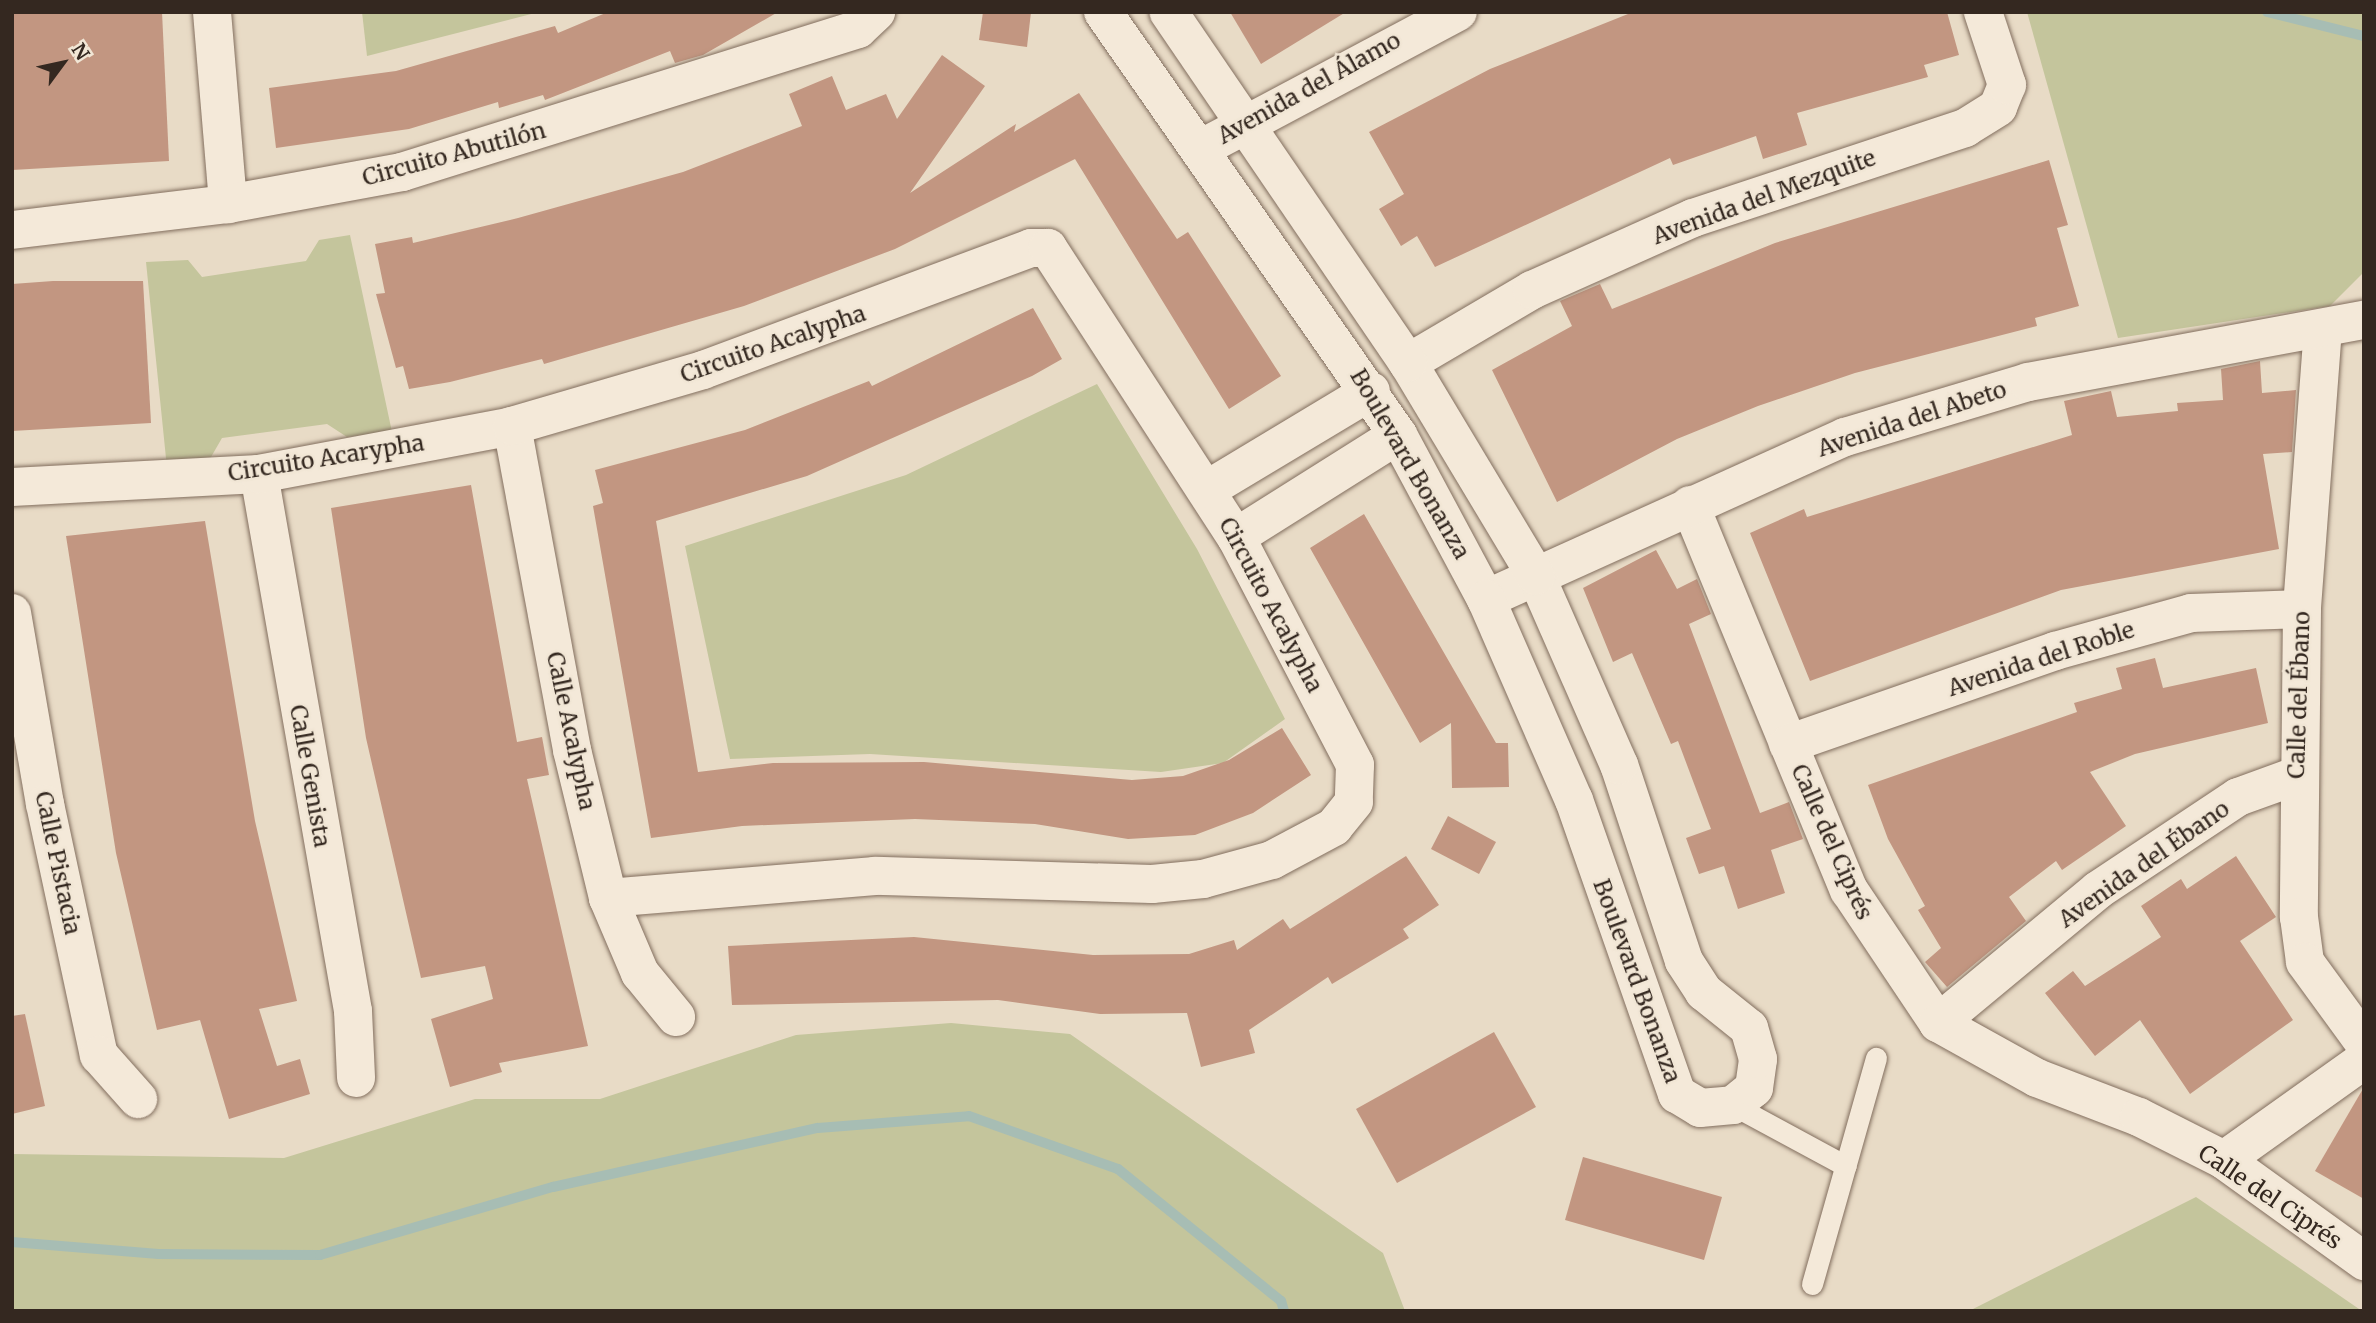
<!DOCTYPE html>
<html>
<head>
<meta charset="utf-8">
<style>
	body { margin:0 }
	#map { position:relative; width:2376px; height:1323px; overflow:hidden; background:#e8dbc6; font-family:Merriweather,serif }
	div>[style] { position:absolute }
	.green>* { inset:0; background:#c4c59c }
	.stream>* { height:10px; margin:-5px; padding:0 5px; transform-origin:5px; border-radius:5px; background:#a7bdb4 }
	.building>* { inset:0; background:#c29681 }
	.roads { filter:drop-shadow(0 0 2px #826e5e) drop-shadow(0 0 2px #826e5e) }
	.service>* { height:21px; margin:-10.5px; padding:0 10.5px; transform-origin:10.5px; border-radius:10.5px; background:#f4e9d9 }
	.minor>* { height:38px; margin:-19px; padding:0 19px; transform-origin:19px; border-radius:19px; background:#f4e9d9 }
	.tertiary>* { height:38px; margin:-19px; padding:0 19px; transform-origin:19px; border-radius:19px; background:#f4e9d9 }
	span { translate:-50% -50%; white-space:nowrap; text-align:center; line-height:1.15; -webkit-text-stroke:5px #f1e6d5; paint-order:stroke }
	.street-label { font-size:23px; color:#342820 }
	.frame { position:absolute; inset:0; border:14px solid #342820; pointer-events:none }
	.north { position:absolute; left:28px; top:28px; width:70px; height:70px; -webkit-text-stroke:5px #f1e6d5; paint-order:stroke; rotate:57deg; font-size:19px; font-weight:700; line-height:28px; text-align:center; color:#342820 }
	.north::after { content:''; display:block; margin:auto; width:24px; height:32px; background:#342820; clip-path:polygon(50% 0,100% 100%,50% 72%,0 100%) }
</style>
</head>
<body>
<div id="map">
	<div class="green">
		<div style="clip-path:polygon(362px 12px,539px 12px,367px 56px)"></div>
		<div style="clip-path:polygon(2027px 12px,2364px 12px,2364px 272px,2330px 306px,2118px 338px)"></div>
		<div style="clip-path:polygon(350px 235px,392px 432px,347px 437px,327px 424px,222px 438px,207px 464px,167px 468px,146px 262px,188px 260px,202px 277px,306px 261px,319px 240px)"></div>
		<div style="clip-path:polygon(1097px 384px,1197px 549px,1285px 719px,1223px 763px,1161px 772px,870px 754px,730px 759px,685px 546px,906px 475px)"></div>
		<div style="clip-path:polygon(951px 1023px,1070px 1034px,1383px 1253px,1405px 1311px,12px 1311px,12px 1154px,284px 1158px,475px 1099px,600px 1099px,796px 1035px)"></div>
		<div style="clip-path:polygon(2196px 1197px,2362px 1311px,1969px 1311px)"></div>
	</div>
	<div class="stream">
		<div style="left:2267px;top:12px;width:100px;rotate:13.9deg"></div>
		<div style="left:12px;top:1242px;width:147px;rotate:4.7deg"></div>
		<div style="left:159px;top:1254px;width:161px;rotate:0.4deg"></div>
		<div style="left:320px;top:1255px;width:243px;rotate:-16.3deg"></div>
		<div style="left:553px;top:1187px;width:271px;rotate:-12.6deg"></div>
		<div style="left:818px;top:1128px;width:151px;rotate:-4.5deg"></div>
		<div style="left:969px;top:1116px;width:158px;rotate:19.6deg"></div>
		<div style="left:1118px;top:1169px;width:210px;rotate:39deg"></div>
		<div style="left:1281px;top:1301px;width:10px;rotate:73deg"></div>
	</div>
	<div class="building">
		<div style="clip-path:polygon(12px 12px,162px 12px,169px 161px,12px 170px)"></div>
		<div style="clip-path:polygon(608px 12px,778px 12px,703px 55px,675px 63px,670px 51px,545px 100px,543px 95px,499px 108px,498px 102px,409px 129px,276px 148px,269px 88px,396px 71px,555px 26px,558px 33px)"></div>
		<div style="clip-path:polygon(983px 12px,1031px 12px,1027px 47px,979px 40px)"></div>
		<div style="clip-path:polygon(1230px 12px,1346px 12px,1261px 64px)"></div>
		<div style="clip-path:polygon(1633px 12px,1947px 12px,1959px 55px,1924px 65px,1928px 77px,1797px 113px,1807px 145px,1763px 159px,1756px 136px,1673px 165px,1670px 158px,1435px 267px,1417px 236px,1401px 246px,1379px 209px,1404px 194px,1369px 132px,1490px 69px)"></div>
		<div style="clip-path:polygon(942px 55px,985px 86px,910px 193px,1016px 124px,1014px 132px,1079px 93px,1177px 239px,1188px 232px,1281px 376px,1229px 409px,1075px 159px,895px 249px,744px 306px,544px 364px,542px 359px,450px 382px,409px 389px,403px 366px,396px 368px,376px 294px,385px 293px,375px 244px,412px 237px,413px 243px,518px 218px,683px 172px,802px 126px,789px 94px,832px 76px,846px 110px,886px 94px,897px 119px)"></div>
		<div style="clip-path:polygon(2049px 160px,2068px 225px,2057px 228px,2079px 306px,2035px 318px,2037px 326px,1855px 373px,1758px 406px,1677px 439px,1557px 502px,1492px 370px,1572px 326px,1560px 301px,1600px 284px,1612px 309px,1775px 243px)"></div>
		<div style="clip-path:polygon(53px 281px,143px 281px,151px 423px,12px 431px,12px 284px)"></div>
		<div style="clip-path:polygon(1033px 308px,1062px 359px,1032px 376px,807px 476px,656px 521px,698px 772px,773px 763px,924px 762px,1132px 780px,1183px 776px,1229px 760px,1282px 728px,1311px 775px,1253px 813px,1195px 835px,1128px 839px,1035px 824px,915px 819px,742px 826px,651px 838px,593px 506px,603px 503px,595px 470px,745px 430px,869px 381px,872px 386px)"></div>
		<div style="clip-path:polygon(2260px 361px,2262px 393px,2296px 390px,2292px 452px,2263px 454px,2279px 549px,2061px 590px,1810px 681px,1750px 533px,1804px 509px,1807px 517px,2072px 435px,2064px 401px,2111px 391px,2117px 417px,2178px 411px,2177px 403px,2223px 400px,2221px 369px)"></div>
		<div style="clip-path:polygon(471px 485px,517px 742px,542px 737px,549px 775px,527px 779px,588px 1046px,499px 1063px,502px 1072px,450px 1087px,431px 1019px,493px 999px,485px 966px,421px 978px,366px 738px,331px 508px)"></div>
		<div style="clip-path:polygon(1364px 514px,1496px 743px,1508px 743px,1509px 787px,1452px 788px,1451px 723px,1420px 743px,1310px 548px)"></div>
		<div style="clip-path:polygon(205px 521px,255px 821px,297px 1001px,259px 1009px,277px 1066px,300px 1059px,310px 1094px,229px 1119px,200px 1020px,157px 1030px,116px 853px,66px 536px)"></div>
		<div style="clip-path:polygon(1656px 550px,1677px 589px,1697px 579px,1711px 614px,1689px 624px,1760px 813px,1789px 802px,1803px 839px,1771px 850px,1785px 893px,1738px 909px,1724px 866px,1699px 874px,1686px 838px,1711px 829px,1678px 741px,1671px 744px,1632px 653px,1613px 662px,1583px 588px)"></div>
		<div style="clip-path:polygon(2155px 658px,2163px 688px,2256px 668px,2268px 723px,2135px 754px,2090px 772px,2126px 826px,2062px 870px,2056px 861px,2009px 897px,2026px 921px,1947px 987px,1925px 962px,1941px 948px,1918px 910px,1925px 906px,1888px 839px,1868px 785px,2077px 712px,2074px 703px,2122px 689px,2116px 668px)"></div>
		<div style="clip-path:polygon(1448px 816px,1496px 842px,1479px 874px,1431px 849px)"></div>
		<div style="clip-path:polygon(1406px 856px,1439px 905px,1403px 929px,1409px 938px,1332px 984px,1328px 977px,1249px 1030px,1255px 1053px,1201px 1067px,1187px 1013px,1100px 1014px,998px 1000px,732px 1005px,728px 946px,914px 937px,1093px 955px,1189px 954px,1234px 940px,1237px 950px,1283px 919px,1290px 929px)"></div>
		<div style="clip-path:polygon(2236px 856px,2276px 917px,2240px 941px,2293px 1020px,2190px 1094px,2140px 1020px,2095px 1056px,2045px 993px,2073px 971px,2085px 986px,2161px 937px,2141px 906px,2181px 879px,2187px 889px)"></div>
		<div style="clip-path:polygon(25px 1014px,45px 1106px,12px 1114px,12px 1016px)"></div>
		<div style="clip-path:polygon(1494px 1032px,1536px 1107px,1397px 1183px,1356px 1109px)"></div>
		<div style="clip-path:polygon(2364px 1087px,2364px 1199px,2315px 1171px)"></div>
		<div style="clip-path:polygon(1583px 1157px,1722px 1197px,1704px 1260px,1565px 1220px)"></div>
	</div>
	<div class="roads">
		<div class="service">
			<div style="left:1733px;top:1105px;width:128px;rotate:28.4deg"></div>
			<div style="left:1812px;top:1284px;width:235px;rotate:-74.2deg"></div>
		</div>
		<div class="minor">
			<div style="left:212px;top:12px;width:193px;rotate:85.2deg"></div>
			<div style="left:1200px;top:149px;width:292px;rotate:-28deg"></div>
			<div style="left:12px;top:230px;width:218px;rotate:-6.9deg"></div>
			<div style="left:228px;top:204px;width:177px;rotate:-10.4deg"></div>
			<div style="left:402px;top:172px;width:478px;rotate:-17.4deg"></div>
			<div style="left:858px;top:29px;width:25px;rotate:-43deg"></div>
			<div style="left:2323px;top:328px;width:282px;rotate:94.3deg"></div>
			<div style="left:2302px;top:609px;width:308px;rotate:90.6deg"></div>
			<div style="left:2299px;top:917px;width:45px;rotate:82.4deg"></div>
			<div style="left:2305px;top:962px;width:100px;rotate:53.9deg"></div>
			<div style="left:1408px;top:363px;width:144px;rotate:-30.5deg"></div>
			<div style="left:1532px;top:290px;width:176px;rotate:-24.1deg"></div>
			<div style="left:1693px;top:218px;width:287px;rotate:-18.3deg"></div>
			<div style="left:1965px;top:128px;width:39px;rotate:-32deg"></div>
			<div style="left:1998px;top:107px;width:24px;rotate:-68deg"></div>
			<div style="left:2007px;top:85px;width:77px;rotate:-108.2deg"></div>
			<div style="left:512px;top:426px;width:330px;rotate:79.5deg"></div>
			<div style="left:572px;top:750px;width:152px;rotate:76.3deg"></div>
			<div style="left:608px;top:898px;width:82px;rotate:66.9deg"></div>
			<div style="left:640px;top:973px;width:57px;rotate:50.7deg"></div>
			<div style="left:259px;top:474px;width:545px;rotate:80.07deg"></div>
			<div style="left:353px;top:1011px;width:67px;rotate:87.4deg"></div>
			<div style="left:12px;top:487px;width:247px;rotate:-3deg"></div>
			<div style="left:259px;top:474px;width:258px;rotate:-10.7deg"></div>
			<div style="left:512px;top:426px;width:199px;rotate:-16.3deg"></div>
			<div style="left:703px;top:370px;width:350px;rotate:-20.4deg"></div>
			<div style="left:1031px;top:248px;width:17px"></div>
			<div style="left:1048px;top:248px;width:345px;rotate:57deg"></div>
			<div style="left:1236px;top:537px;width:257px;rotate:62.4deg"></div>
			<div style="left:1355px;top:765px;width:37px;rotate:92deg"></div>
			<div style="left:1354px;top:802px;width:32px;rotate:129deg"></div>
			<div style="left:1334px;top:827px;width:70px;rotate:152deg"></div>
			<div style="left:1272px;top:860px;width:72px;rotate:164.6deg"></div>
			<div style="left:1203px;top:879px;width:51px;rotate:174.4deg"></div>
			<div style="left:1152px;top:884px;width:277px;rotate:-178.3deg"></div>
			<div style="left:875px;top:876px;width:268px;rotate:175.3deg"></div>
			<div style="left:1208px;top:489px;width:190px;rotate:-31deg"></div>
			<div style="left:1690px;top:505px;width:417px;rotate:67.6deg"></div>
			<div style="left:1849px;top:890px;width:160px;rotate:56.2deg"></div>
			<div style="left:1938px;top:1023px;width:113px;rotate:29.1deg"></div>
			<div style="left:2037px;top:1078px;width:109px;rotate:20.9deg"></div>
			<div style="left:2139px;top:1117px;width:95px;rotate:26.8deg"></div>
			<div style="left:2224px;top:1160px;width:173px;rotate:35.8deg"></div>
			<div style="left:1236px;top:537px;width:191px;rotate:-32.2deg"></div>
			<div style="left:1486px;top:599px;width:394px;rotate:-24.3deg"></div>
			<div style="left:1845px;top:437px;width:191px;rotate:-16.7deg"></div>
			<div style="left:2028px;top:382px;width:342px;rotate:-10.5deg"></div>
			<div style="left:12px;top:613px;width:194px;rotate:80.2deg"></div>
			<div style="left:45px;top:804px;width:257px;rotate:77.9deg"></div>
			<div style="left:99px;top:1055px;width:59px;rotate:48.4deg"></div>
			<div style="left:1788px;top:744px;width:283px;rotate:-19.2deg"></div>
			<div style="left:2055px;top:651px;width:141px;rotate:-15.6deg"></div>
			<div style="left:2191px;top:613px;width:111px;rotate:-2.1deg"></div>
			<div style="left:1938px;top:1023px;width:208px;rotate:-39.7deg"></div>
			<div style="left:2098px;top:890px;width:168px;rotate:-33.6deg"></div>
			<div style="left:2238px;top:797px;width:62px;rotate:-19.9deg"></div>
			<div style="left:2224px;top:1160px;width:172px;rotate:-35.5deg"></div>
		</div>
		<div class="tertiary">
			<div style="left:1103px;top:12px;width:516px;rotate:55.11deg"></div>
			<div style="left:1398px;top:435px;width:186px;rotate:61.8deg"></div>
			<div style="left:1486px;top:599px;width:219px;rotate:66.4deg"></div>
			<div style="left:1574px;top:800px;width:312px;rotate:70.7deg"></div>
			<div style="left:1677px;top:1094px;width:27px;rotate:31deg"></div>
			<div style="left:1700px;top:1108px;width:33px;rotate:-5deg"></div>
			<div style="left:1733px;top:1105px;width:27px;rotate:-39deg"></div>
			<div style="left:1754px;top:1088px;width:29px;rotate:-82deg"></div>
			<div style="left:1758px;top:1059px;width:32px;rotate:-106deg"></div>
			<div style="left:1749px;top:1028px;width:58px;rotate:-141.3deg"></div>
			<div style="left:1704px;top:992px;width:37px;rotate:-123deg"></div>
			<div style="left:1684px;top:961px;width:206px;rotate:-108.3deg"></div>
			<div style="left:1619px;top:765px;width:206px;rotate:-113.7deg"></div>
			<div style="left:1536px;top:576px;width:249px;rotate:-121deg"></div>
			<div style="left:1408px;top:363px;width:425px;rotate:-124.3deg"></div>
		</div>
	</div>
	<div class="street-label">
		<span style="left:1309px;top:88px;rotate:-29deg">Avenida del Álamo</span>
		<span style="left:454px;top:154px;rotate:-15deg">Circuito Abutilón</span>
		<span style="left:1764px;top:197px;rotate:-20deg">Avenida del Mezquite</span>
		<span style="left:773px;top:344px;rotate:-19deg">Circuito Acalypha</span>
		<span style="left:1912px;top:419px;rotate:-18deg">Avenida del Abeto</span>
		<span style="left:326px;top:458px;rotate:-9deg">Circuito Acarypha</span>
		<span style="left:1410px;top:464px;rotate:60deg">Boulevard Bonanza</span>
		<span style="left:1271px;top:605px;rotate:62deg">Circuito Acalypha</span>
		<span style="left:2041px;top:659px;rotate:-18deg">Avenida del Roble</span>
		<span style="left:2299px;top:695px;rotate:-88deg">Calle del Ébano</span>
		<span style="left:571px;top:731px;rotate:78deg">Calle Acalypha</span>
		<span style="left:310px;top:776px;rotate:80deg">Calle Genista</span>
		<span style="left:1832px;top:842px;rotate:66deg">Calle del Ciprés</span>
		<span style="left:58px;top:863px;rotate:78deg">Calle Pistacia</span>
		<span style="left:2144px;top:864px;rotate:-35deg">Avenida del Ébano</span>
		<span style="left:1637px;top:981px;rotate:70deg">Boulevard Bonanza</span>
		<span style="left:2270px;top:1197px;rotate:34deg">Calle del Ciprés</span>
	</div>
	<div class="frame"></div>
	<div class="north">N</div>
</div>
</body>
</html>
